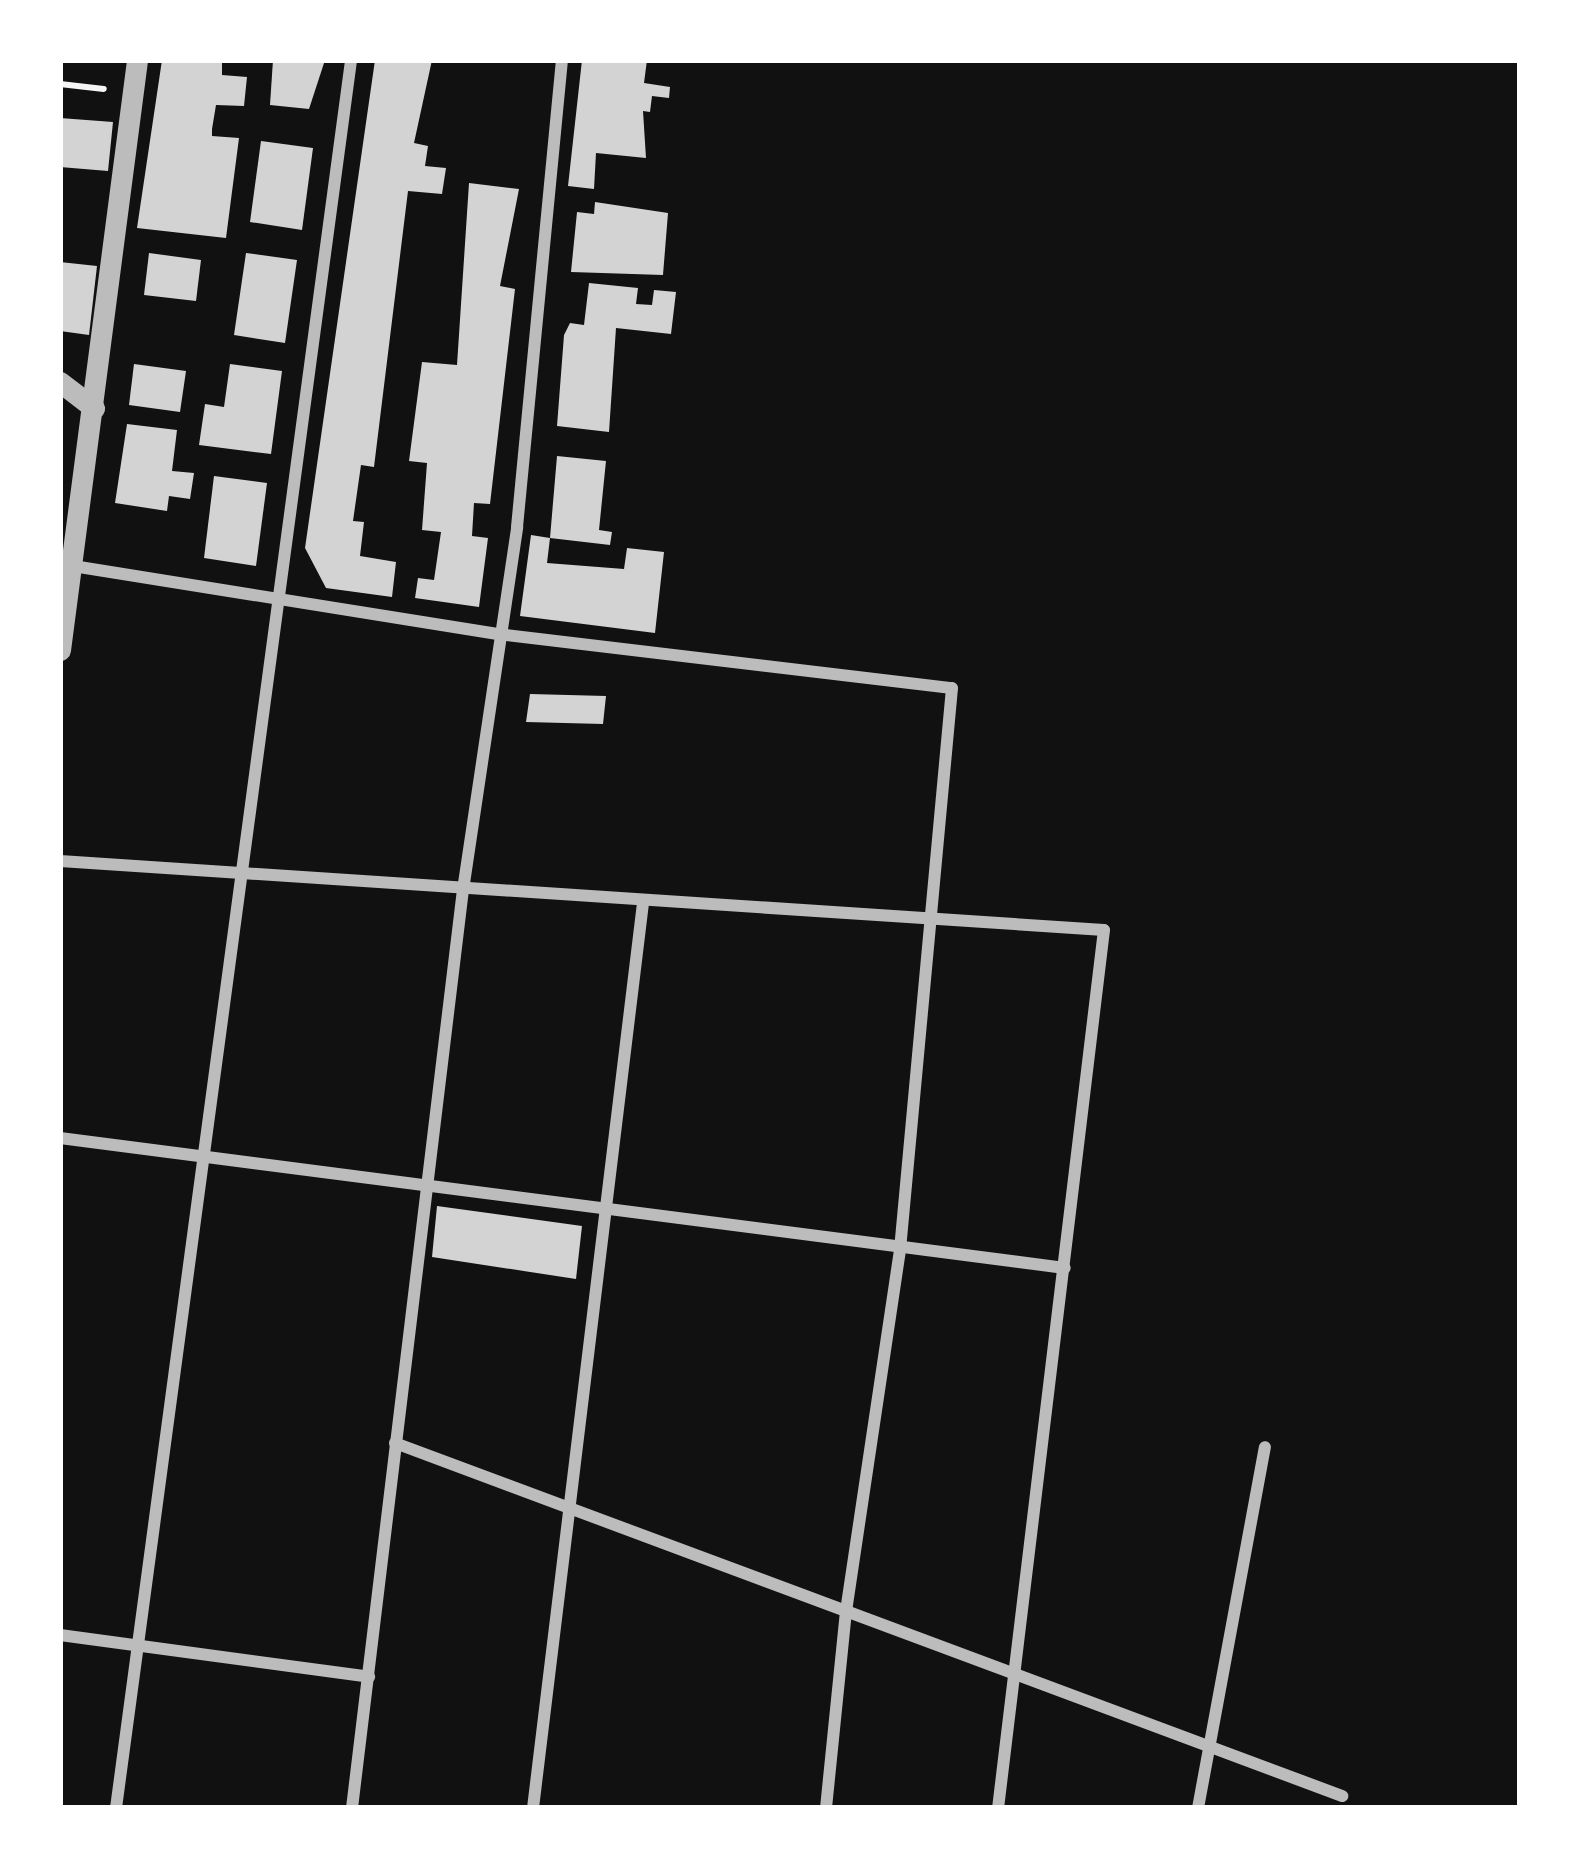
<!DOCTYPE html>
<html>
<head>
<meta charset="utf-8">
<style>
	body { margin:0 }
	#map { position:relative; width:1580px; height:1868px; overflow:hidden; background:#111; font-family:Arial,sans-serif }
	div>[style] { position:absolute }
	.building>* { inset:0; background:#d3d3d3 }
	.path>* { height:6px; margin:-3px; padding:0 3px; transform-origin:3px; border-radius:3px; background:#f5f5f5 }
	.minor>* { height:12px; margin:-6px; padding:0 6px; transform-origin:6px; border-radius:6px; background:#bcbcbc }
	.tertiary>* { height:21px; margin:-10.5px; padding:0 10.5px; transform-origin:10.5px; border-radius:10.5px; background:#bcbcbc }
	span { translate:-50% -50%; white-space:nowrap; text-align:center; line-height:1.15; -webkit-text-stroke:9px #fff; paint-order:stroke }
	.frame { position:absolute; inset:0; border:63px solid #fff; pointer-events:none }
</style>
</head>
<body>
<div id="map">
	<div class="building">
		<div style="clip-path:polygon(162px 60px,222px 60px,222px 75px,247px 77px,244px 106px,216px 105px,212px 129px,212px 136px,239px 138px,226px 238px,137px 228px)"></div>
		<div style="clip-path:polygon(273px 60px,325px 60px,309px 109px,270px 105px)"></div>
		<div style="clip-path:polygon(375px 60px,432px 60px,414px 143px,428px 146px,425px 166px,446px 168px,442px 194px,408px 191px,374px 467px,361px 465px,353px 521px,364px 522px,360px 556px,396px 562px,392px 597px,326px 588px,305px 548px)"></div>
		<div style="clip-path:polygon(582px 60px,647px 60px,644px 83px,670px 87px,669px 98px,652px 96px,650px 112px,643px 111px,646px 158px,596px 153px,594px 189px,568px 186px)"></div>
		<div style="clip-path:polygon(60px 118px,113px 122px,108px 171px,60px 167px)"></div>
		<div style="clip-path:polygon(261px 141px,313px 148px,302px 230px,250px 222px)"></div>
		<div style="clip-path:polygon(469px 183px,519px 189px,500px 286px,515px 289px,490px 504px,474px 503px,472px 536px,488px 538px,479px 607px,415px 598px,418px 578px,434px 580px,441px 532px,422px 530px,427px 463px,409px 461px,422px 362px,457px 365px)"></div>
		<div style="clip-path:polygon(595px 202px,668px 213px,663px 275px,571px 272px,577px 212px,594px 214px)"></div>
		<div style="clip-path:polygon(149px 253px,201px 260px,196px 301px,144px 295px)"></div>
		<div style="clip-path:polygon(246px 253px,297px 260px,285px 343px,234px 335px)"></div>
		<div style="clip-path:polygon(60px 262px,97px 266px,89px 335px,60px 331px)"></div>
		<div style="clip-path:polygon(589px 283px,638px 288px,636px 304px,652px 305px,654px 290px,676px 292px,671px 334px,616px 328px,609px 432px,557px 426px,564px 335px,570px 323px,584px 325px)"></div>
		<div style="clip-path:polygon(134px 364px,186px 371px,180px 412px,129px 405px)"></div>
		<div style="clip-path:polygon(230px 364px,282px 371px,271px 454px,199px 445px,205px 404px,224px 407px)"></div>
		<div style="clip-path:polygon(127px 424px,177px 430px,172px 471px,194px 473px,190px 499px,169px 496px,167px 511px,115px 503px)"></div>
		<div style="clip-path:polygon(557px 456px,606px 461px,599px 530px,612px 532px,610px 545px,550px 538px,547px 563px,624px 569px,627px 548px,664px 552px,655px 633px,520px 616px,531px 535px,550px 538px)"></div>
		<div style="clip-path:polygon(214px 476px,267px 483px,256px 566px,204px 558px)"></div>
		<div style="clip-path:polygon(530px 694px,606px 696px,603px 724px,526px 722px)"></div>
		<div style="clip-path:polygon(437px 1206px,582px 1226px,576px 1279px,432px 1257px)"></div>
	</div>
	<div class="path">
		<div style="left:60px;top:84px;width:44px;rotate:6.5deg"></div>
	</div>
	<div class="minor">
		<div style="left:73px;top:566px;width:430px;rotate:9.1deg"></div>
		<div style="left:498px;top:634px;width:457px;rotate:6.8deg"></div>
		<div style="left:952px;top:688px;width:564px;rotate:95.29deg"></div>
		<div style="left:900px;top:1250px;width:365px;rotate:98.5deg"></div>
		<div style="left:846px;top:1611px;width:198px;rotate:95.8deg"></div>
		<div style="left:60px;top:861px;width:1046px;rotate:3.78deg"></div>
		<div style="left:1104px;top:930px;width:884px;rotate:96.88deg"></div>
		<div style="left:60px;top:1138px;width:1013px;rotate:7.37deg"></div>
		<div style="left:395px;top:1443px;width:1011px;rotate:20.44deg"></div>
		<div style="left:60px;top:1635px;width:312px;rotate:7.7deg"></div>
		<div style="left:116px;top:1808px;width:1764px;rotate:-82.34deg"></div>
		<div style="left:352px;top:1808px;width:925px;rotate:-83.11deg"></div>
		<div style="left:463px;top:890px;width:367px;rotate:-81.5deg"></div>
		<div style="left:517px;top:527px;width:469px;rotate:-84.5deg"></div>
		<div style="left:533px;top:1808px;width:912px;rotate:-83.07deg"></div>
		<div style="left:1198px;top:1808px;width:367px;rotate:-79.5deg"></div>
	</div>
	<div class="tertiary">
		<div style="left:60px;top:382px;width:43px;rotate:37.4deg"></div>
		<div style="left:60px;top:650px;width:595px;rotate:-82.56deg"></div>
	</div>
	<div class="frame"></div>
</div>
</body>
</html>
